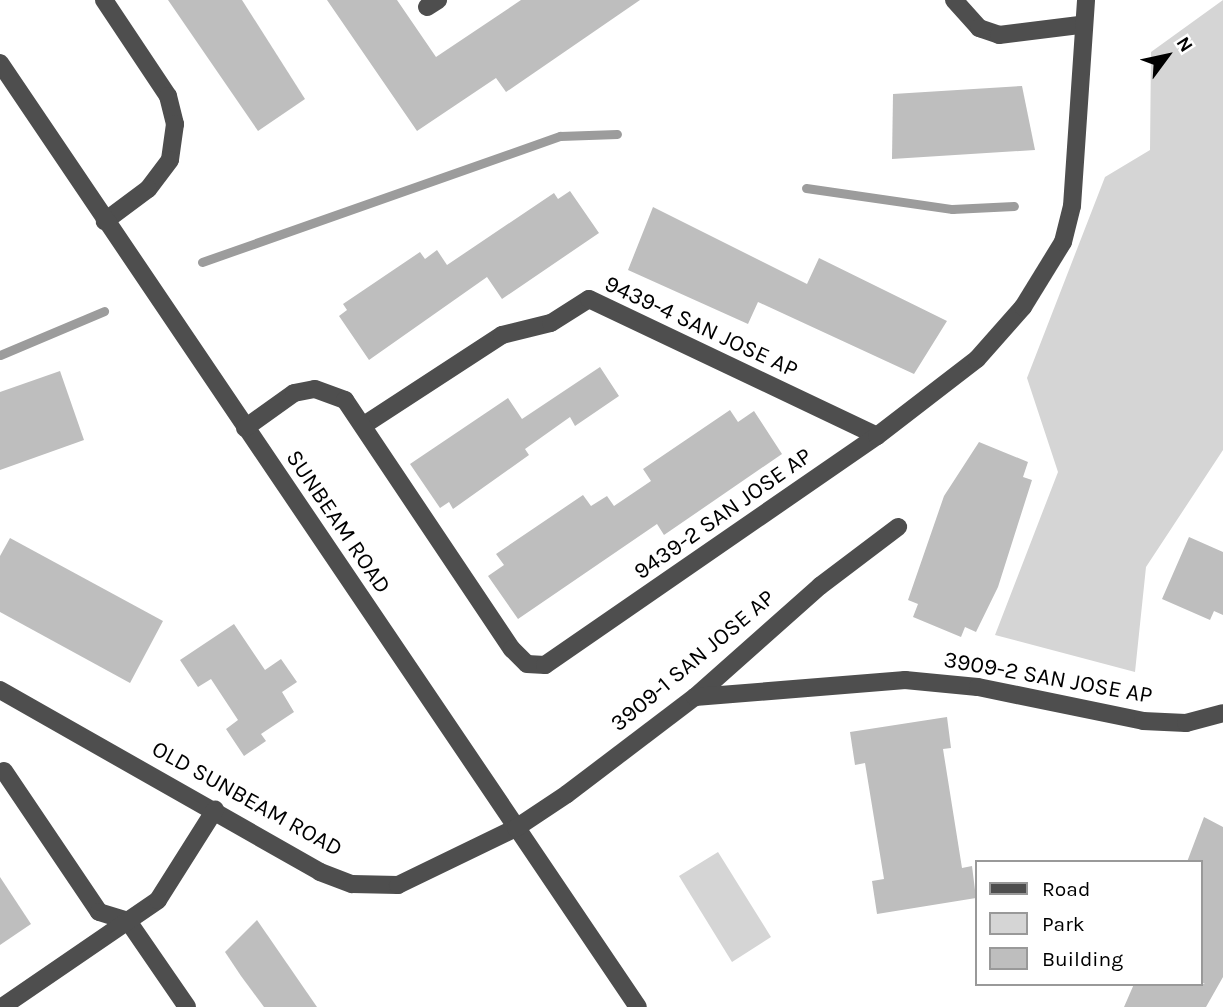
<!DOCTYPE html>
<html>
<head>
<meta charset="utf-8">
<style>
	body { margin:0 }
	#map { position:relative; width:1223px; height:1007px; overflow:hidden; background:#fff; font-family:Karla,sans-serif }
	div>[style] { position:absolute }
	.green>* { inset:0; background:#d5d5d5 }
	.stream>* { height:9px; margin:-4.5px; padding:0 4.5px; transform-origin:4.5px; border-radius:4.5px; background:#9c9c9c }
	.building>* { inset:0; background:#bebebe }
	.minor>* { height:18px; margin:-9px; padding:0 9px; transform-origin:9px; border-radius:9px; background:#4e4e4e }
	span { translate:-50% -50%; white-space:nowrap; text-align:center; line-height:1.15; -webkit-text-stroke:5px #fff; paint-order:stroke }
	.street-label { font-size:23px; color:#000 }
	.legend { position:absolute; left:975px; top:860px; width:228px; height:126px; box-sizing:border-box; background:#fff; border:2px solid #999; margin:0; padding:9px 12px; list-style:none; font-size:21px; color:#000 }
	.legend li { display:flex; align-items:center; gap:14px; height:35px }
	.legend b { width:35px; border:2px solid #999 }
	.north { position:absolute; left:1132px; top:21px; width:70px; height:70px; -webkit-text-stroke:5px #fff; paint-order:stroke; rotate:57deg; font-size:19px; font-weight:700; line-height:28px; text-align:center; color:#000 }
	.north::after { content:''; display:block; margin:auto; width:24px; height:32px; background:#000; clip-path:polygon(50% 0,100% 100%,50% 72%,0 100%) }
</style>
</head>
<body>
<div id="map">
	<div class="green">
		<div style="clip-path:polygon(1223px 0,1223px 450px,1146px 567px,1135px 672px,995px 635px,1058px 472px,1027px 378px,1105px 177px,1150px 150px,1151px 52px)"></div>
		<div style="clip-path:polygon(718px 852px,771px 937px,732px 962px,679px 876px)"></div>
	</div>
	<div class="stream">
		<div style="left:806px;top:188px;width:148px;rotate:8.2deg"></div>
		<div style="left:952px;top:209px;width:62px;rotate:-2.8deg"></div>
		<div style="left:202px;top:262px;width:380px;rotate:-19.4deg"></div>
		<div style="left:560px;top:136px;width:57px;rotate:-2deg"></div>
		<div style="left:0;top:355px;width:113px;rotate:-22.9deg"></div>
	</div>
	<div class="building">
		<div style="clip-path:polygon(168px 0,242px 0,305px 99px,258px 131px)"></div>
		<div style="clip-path:polygon(327px 0,397px 0,436px 57px,521px 0,640px 0,506px 92px,496px 78px,417px 131px)"></div>
		<div style="clip-path:polygon(1022px 86px,1035px 150px,892px 159px,893px 94px)"></div>
		<div style="clip-path:polygon(570px 191px,599px 233px,502px 299px,487px 277px,369px 360px,339px 316px,347px 310px,343px 304px,420px 252px,425px 259px,437px 250px,447px 265px,554px 193px,558px 199px)"></div>
		<div style="clip-path:polygon(653px 207px,807px 284px,819px 258px,947px 321px,914px 374px,758px 302px,748px 324px,628px 270px)"></div>
		<div style="clip-path:polygon(600px 367px,619px 396px,575px 426px,570px 417px,525px 449px,529px 455px,453px 509px,449px 502px,440px 508px,410px 464px,508px 398px,522px 419px)"></div>
		<div style="clip-path:polygon(60px 371px,84px 440px,0 470px,0 392px)"></div>
		<div style="clip-path:polygon(730px 410px,738px 422px,754px 411px,782px 454px,664px 535px,657px 524px,518px 619px,488px 576px,504px 565px,496px 554px,583px 495px,591px 506px,607px 496px,614px 506px,651px 481px,643px 469px)"></div>
		<div style="clip-path:polygon(979px 442px,1028px 462px,1023px 477px,1032px 480px,998px 587px,976px 632px,965px 627px,961px 637px,913px 617px,918px 604px,908px 600px,944px 496px)"></div>
		<div style="clip-path:polygon(1189px 537px,1223px 552px,1223px 615px,1214px 611px,1210px 620px,1162px 599px)"></div>
		<div style="clip-path:polygon(10px 538px,163px 621px,130px 683px,0 612px,0 556px)"></div>
		<div style="clip-path:polygon(234px 624px,265px 670px,281px 659px,297px 682px,282px 692px,294px 712px,261px 734px,266px 741px,244px 756px,226px 729px,238px 720px,211px 679px,198px 687px,180px 660px)"></div>
		<div style="clip-path:polygon(947px 717px,951px 748px,943px 749px,962px 868px,972px 866px,976px 898px,877px 914px,872px 881px,884px 879px,865px 763px,855px 765px,850px 732px)"></div>
		<div style="clip-path:polygon(1204px 817px,1223px 827px,1223px 977px,1206px 1007px,1124px 1007px,1134px 984px,1205px 984px,1200px 982px,1200px 862px,1187px 862px)"></div>
		<div style="clip-path:polygon(0 877px,31px 924px,0 945px)"></div>
		<div style="clip-path:polygon(257px 920px,317px 1007px,264px 1007px,241px 976px,225px 952px)"></div>
	</div>
	<div class="minor">
		<div style="left:104px;top:0;width:115px;rotate:56.3deg"></div>
		<div style="left:168px;top:96px;width:29px;rotate:76deg"></div>
		<div style="left:175px;top:124px;width:36px;rotate:98deg"></div>
		<div style="left:170px;top:160px;width:36px;rotate:127deg"></div>
		<div style="left:148px;top:189px;width:54px;rotate:143.3deg"></div>
		<div style="left:954px;top:0;width:38px;rotate:48deg"></div>
		<div style="left:979px;top:28px;width:21px;rotate:19deg"></div>
		<div style="left:999px;top:35px;width:81px;rotate:-7.1deg"></div>
		<div style="left:427px;top:7px;width:13px;rotate:-32deg"></div>
		<div style="left:0;top:63px;width:1139px;rotate:55.95deg"></div>
		<div style="left:364px;top:425px;width:165px;rotate:-33.1deg"></div>
		<div style="left:502px;top:335px;width:50px;rotate:-13.8deg"></div>
		<div style="left:551px;top:323px;width:45px;rotate:-32.3deg"></div>
		<div style="left:589px;top:299px;width:319px;rotate:25.4deg"></div>
		<div style="left:245px;top:428px;width:60px;rotate:-35.5deg"></div>
		<div style="left:294px;top:393px;width:21px;rotate:-11deg"></div>
		<div style="left:315px;top:389px;width:32px;rotate:20deg"></div>
		<div style="left:345px;top:400px;width:300px;rotate:56.2deg"></div>
		<div style="left:512px;top:649px;width:21px;rotate:45deg"></div>
		<div style="left:527px;top:664px;width:18px;rotate:3deg"></div>
		<div style="left:545px;top:665px;width:403px;rotate:-34.6deg"></div>
		<div style="left:877px;top:436px;width:126px;rotate:-37.6deg"></div>
		<div style="left:977px;top:359px;width:69px;rotate:-48.5deg"></div>
		<div style="left:1023px;top:307px;width:76px;rotate:-58.4deg"></div>
		<div style="left:1063px;top:242px;width:37px;rotate:-76deg"></div>
		<div style="left:1072px;top:206px;width:206px;rotate:-86.1deg"></div>
		<div style="left:0;top:690px;width:368px;rotate:29.6deg"></div>
		<div style="left:320px;top:872px;width:34px;rotate:21deg"></div>
		<div style="left:352px;top:884px;width:46px;rotate:1.2deg"></div>
		<div style="left:398px;top:885px;width:131px;rotate:-25.8deg"></div>
		<div style="left:516px;top:828px;width:61px;rotate:-33.7deg"></div>
		<div style="left:567px;top:794px;width:161px;rotate:-37.2deg"></div>
		<div style="left:695px;top:697px;width:167px;rotate:-41.6deg"></div>
		<div style="left:820px;top:586px;width:98px;rotate:-37.1deg"></div>
		<div style="left:695px;top:697px;width:211px;rotate:-4.6deg"></div>
		<div style="left:905px;top:680px;width:73px;rotate:5.5deg"></div>
		<div style="left:978px;top:687px;width:168px;rotate:11.6deg"></div>
		<div style="left:1143px;top:721px;width:43px;rotate:2.7deg"></div>
		<div style="left:1186px;top:723px;width:38px;rotate:-15deg"></div>
		<div style="left:4px;top:771px;width:170px;rotate:56deg"></div>
		<div style="left:99px;top:912px;width:30px;rotate:17deg"></div>
		<div style="left:128px;top:921px;width:104px;rotate:55.5deg"></div>
		<div style="left:2px;top:1007px;width:189px;rotate:-34.4deg"></div>
		<div style="left:158px;top:900px;width:107px;rotate:-57.7deg"></div>
	</div>
	<div class="street-label">
		<span style="left:701px;top:327px;rotate:25deg">9439-4 SAN JOSE AP</span>
		<span style="left:723px;top:514px;rotate:-35deg">9439-2 SAN JOSE AP</span>
		<span style="left:338px;top:522px;rotate:56deg">SUNBEAM ROAD</span>
		<span style="left:693px;top:661px;rotate:-40deg">3909-1 SAN JOSE AP</span>
		<span style="left:1048px;top:678px;rotate:10deg">3909-2 SAN JOSE AP</span>
		<span style="left:247px;top:799px;rotate:29deg">OLD SUNBEAM ROAD</span>
	</div>
	<ul class="legend">
	<li><b style="height:9px;background:#4e4e4e"></b>Road</li>
	<li><b style="height:19px;background:#d5d5d5"></b>Park</li>
	<li><b style="height:19px;background:#bebebe"></b>Building</li>
	</ul>
	<div class="north">N</div>
</div>
</body>
</html>
